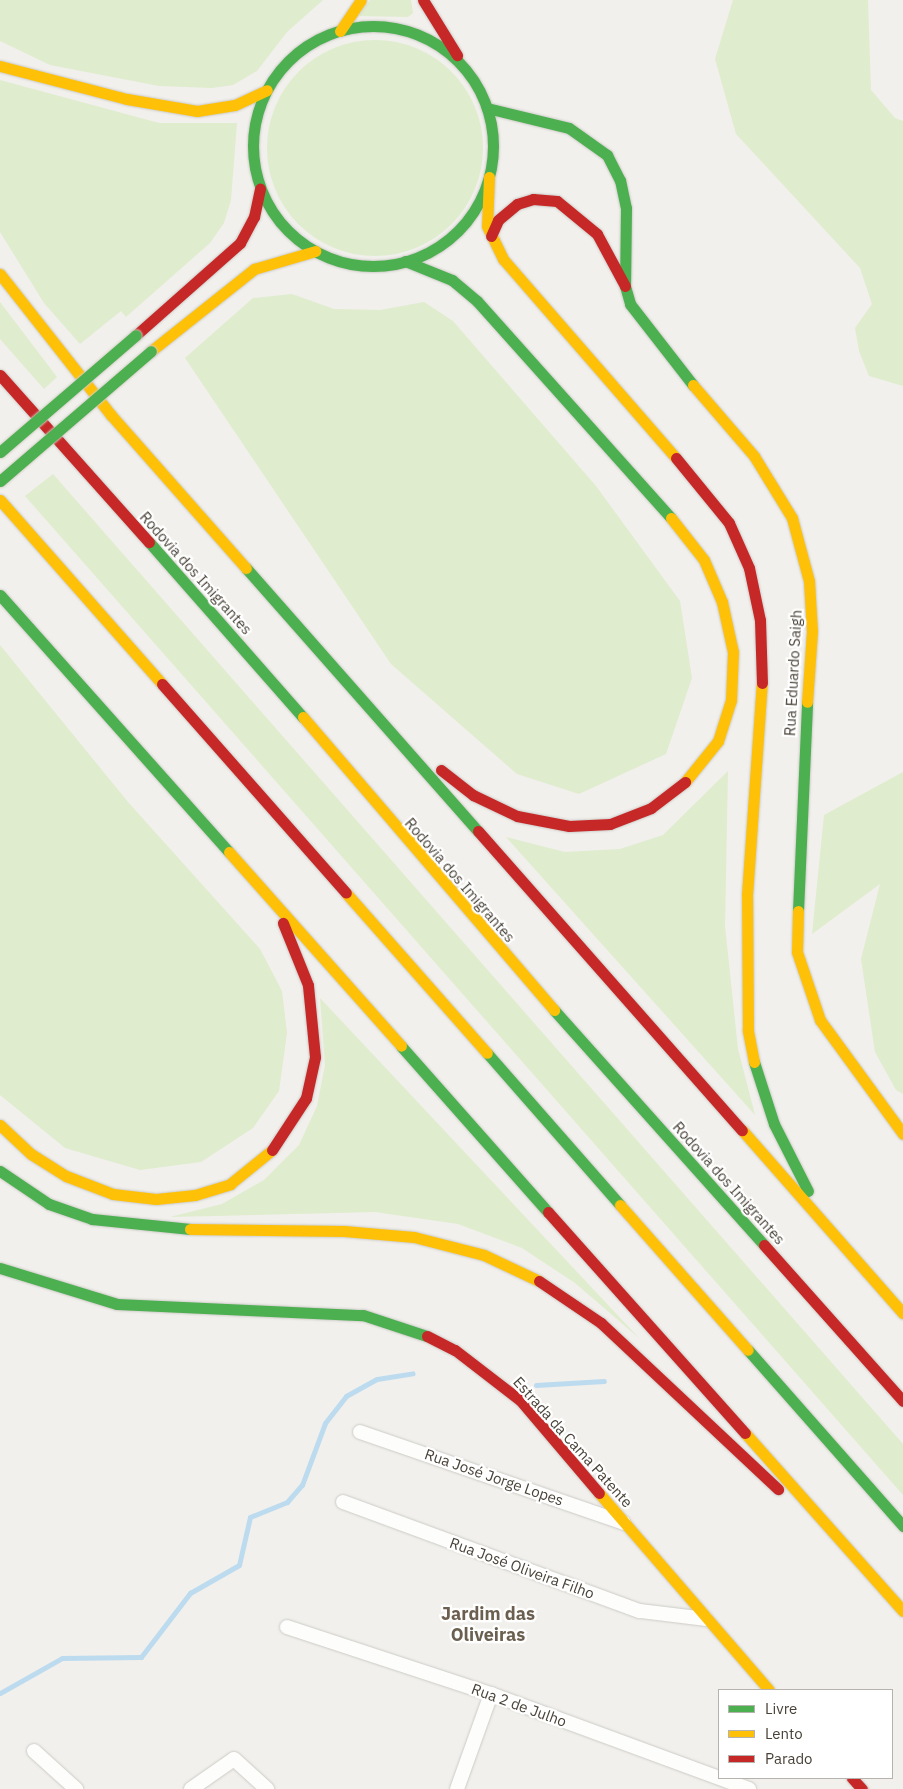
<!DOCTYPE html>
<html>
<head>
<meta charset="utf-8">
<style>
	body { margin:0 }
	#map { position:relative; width:903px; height:1789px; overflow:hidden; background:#f1f0ec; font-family:"IBM Plex Sans",sans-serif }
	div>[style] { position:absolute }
	.green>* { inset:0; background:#dfeccd }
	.round { border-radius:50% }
	.stream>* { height:5px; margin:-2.5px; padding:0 2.5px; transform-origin:2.5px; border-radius:2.5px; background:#bddbef }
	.roads { filter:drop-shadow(0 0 1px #cdcbc7) drop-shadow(0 0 1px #cdcbc7) }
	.street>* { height:14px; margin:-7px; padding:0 7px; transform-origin:7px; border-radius:7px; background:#fdfdfc }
	.fast>* { height:11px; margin:-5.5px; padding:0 5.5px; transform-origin:5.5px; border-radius:5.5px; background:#4caf50 }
	.fast>.ring { margin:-5.5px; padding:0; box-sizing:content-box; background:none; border:11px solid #4caf50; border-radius:50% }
	.slow>* { height:11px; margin:-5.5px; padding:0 5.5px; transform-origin:5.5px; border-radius:5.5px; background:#ffc107 }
	.jam>* { height:11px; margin:-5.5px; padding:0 5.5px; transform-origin:5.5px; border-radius:5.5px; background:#c62828 }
	.bridges { filter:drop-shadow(0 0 1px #d1cdc3) drop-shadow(0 0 1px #d1cdc3) }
	.fast-bridge>* { height:11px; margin:-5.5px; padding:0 5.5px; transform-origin:5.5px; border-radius:5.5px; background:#4caf50 }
	span { translate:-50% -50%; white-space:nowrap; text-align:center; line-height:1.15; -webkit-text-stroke:4.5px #fff; paint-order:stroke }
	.street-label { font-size:15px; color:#484238 }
	.quarter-label { font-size:18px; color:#6b604f; font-weight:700 }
	.legend { position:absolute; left:718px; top:1689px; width:175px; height:90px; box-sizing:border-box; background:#fff; border:1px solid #b6b3af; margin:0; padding:6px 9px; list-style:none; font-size:15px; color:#484238 }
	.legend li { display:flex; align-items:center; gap:10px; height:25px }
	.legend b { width:25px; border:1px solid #b6b3af }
</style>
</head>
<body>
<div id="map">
	<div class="green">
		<div style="clip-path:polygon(0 0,323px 0,287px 32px,257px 71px,233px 85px,212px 88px,159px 86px,50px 65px,0 41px)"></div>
		<div style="clip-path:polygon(370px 0,411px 0,413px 13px,408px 17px,359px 16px)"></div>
		<div style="clip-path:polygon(733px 0,868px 0,871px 90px,895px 118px,903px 121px,903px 386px,869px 376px,859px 351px,855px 328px,872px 304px,860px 268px,736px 134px,715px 59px)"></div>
		<div class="round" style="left:267px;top:40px;width:216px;height:216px"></div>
		<div style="clip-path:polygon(0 80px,159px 123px,237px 123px,231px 200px,224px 223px,210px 243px,126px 317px,121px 311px,80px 344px,44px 303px,0 232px)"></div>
		<div style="clip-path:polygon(292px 294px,334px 309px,380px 310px,424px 302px,453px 321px,596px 486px,680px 601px,692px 678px,666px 754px,579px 794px,517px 774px,391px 664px,185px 358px,253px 298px)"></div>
		<div style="clip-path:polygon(0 302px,57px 377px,44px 389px,0 339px)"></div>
		<div style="clip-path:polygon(53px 474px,903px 1444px,903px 1495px,25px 496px)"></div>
		<div style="clip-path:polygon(0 645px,128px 802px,260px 949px,282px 991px,287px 1033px,279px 1091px,253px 1128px,201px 1162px,140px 1170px,65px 1148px,0 1095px)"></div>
		<div style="clip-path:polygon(728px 771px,725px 926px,738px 1049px,755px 1115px,506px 837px,565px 852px,620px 849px,663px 835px)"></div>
		<div style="clip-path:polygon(903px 772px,903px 1094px,896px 1090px,875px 1052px,861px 959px,880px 884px,812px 934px,824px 815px)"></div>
		<div style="clip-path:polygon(320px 998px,639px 1338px,575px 1283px,522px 1248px,458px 1224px,375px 1212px,170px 1217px,222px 1204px,264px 1180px,299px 1145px,317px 1106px,325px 1065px)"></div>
	</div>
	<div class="stream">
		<div style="left:536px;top:1385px;width:68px;rotate:-3.4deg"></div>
		<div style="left:0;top:1693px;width:71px;rotate:-29.4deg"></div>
		<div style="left:62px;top:1658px;width:79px;rotate:-0.7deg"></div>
		<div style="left:141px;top:1657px;width:81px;rotate:-52.6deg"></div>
		<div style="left:190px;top:1593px;width:56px;rotate:-29.7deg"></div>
		<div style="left:239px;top:1565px;width:49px;rotate:-77.1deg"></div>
		<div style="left:250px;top:1517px;width:40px;rotate:-22deg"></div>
		<div style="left:287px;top:1502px;width:23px;rotate:-49deg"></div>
		<div style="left:302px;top:1485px;width:66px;rotate:-69.6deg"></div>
		<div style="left:325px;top:1423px;width:34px;rotate:-52deg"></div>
		<div style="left:346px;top:1396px;width:35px;rotate:-29deg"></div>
		<div style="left:377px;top:1379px;width:36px;rotate:-9deg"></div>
	</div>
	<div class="roads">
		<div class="street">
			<div style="left:360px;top:1432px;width:279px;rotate:19deg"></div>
			<div style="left:343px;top:1502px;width:316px;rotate:20.2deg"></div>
			<div style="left:640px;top:1611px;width:66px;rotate:6.9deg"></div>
			<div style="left:287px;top:1627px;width:215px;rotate:18.2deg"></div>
			<div style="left:491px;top:1694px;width:275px;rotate:20.2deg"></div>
			<div style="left:34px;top:1751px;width:57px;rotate:42.1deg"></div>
			<div style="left:191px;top:1789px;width:52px;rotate:-34.9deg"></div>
			<div style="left:234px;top:1759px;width:45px;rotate:42.3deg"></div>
			<div style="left:457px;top:1789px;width:101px;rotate:-70.3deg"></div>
		</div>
		<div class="fast">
			<div class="ring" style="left:253px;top:26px;width:229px;height:229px"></div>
			<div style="left:487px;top:108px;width:84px;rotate:13.7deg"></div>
			<div style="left:569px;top:128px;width:47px;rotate:35.4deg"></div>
			<div style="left:607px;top:155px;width:28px;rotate:63deg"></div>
			<div style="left:620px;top:180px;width:29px;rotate:78deg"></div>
			<div style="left:626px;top:208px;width:78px;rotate:90.7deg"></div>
			<div style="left:625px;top:286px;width:19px;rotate:74deg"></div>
			<div style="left:630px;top:304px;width:103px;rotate:52.1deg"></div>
			<div style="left:405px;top:261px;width:51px;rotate:22deg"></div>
			<div style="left:452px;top:280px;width:33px;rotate:40deg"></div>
			<div style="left:477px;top:301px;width:291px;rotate:48.2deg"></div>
			<div style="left:149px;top:542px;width:233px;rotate:48.7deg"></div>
			<div style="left:246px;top:568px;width:351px;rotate:48.6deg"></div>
			<div style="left:0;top:595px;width:344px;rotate:48.3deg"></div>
			<div style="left:798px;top:911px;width:209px;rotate:-87.5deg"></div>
			<div style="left:554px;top:1010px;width:315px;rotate:48.2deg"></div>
			<div style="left:401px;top:1046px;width:222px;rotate:48.5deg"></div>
			<div style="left:487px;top:1053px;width:202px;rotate:48.8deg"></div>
			<div style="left:754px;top:1062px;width:65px;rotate:72.1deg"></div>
			<div style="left:774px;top:1124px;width:75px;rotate:63.1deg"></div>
			<div style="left:0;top:1171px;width:59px;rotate:34deg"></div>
			<div style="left:49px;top:1204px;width:46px;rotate:19.2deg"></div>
			<div style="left:92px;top:1219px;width:99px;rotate:5.8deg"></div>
			<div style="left:0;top:1268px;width:122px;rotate:17.1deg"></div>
			<div style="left:117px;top:1304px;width:246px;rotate:2.6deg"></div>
			<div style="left:363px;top:1315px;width:67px;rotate:18.2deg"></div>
			<div style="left:748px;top:1350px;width:235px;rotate:48.6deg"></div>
		</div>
		<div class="slow">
			<div style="left:340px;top:31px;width:37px;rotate:-56deg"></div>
			<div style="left:0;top:66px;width:131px;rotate:14.6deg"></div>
			<div style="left:127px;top:99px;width:71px;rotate:9.7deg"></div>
			<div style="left:197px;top:111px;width:38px;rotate:-9deg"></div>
			<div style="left:235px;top:105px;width:35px;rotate:-25deg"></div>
			<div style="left:489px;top:177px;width:49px;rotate:92.3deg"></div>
			<div style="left:487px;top:226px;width:37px;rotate:64deg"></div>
			<div style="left:503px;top:259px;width:264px;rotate:49deg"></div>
			<div style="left:0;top:274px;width:179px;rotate:51.8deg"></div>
			<div style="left:111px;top:415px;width:204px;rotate:48.6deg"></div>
			<div style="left:151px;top:351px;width:132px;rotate:-38.5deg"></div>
			<div style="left:254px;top:269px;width:64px;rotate:-16.4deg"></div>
			<div style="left:693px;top:385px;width:94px;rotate:49.3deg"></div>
			<div style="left:754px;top:456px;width:73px;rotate:58.5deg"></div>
			<div style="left:792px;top:518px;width:65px;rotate:74.9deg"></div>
			<div style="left:809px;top:581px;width:50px;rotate:86.6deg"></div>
			<div style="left:812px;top:631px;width:71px;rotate:94deg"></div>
			<div style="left:0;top:500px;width:245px;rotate:48.6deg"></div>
			<div style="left:671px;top:518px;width:53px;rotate:51.8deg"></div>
			<div style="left:704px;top:560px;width:46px;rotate:66.8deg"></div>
			<div style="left:722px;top:602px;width:51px;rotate:77.6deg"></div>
			<div style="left:733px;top:652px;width:48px;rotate:92.4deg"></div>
			<div style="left:731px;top:700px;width:43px;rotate:107.6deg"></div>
			<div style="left:718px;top:741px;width:53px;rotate:128.8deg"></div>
			<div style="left:303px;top:717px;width:386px;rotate:49.4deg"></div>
			<div style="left:229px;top:852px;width:259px;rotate:48.4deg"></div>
			<div style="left:346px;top:893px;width:213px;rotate:48.6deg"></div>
			<div style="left:798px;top:911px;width:41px;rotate:91.4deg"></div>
			<div style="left:797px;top:952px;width:72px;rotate:71.3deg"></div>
			<div style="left:820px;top:1020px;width:141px;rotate:53.9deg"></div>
			<div style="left:754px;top:1062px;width:33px;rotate:-101deg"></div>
			<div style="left:748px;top:1030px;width:135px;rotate:-90.4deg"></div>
			<div style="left:747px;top:895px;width:213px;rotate:-86deg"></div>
			<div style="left:0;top:1125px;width:42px;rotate:43.1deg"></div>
			<div style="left:31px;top:1154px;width:41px;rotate:32.2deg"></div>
			<div style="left:66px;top:1176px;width:50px;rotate:21deg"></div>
			<div style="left:113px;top:1194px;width:43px;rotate:6.6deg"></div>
			<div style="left:156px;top:1199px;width:39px;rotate:-6deg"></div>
			<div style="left:195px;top:1195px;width:37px;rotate:-17deg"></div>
			<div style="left:230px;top:1184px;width:54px;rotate:-39deg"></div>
			<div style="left:742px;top:1130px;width:244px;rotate:48.7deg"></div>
			<div style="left:620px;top:1205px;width:193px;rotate:48.6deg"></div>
			<div style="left:190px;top:1229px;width:154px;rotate:0.7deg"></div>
			<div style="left:344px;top:1231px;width:70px;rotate:4.9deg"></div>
			<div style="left:414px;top:1237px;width:72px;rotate:14.4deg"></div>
			<div style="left:484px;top:1255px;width:61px;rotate:25.3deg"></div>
			<div style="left:745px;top:1433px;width:238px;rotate:48.4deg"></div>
			<div style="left:599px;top:1493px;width:260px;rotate:49.2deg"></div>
		</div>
		<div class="jam">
			<div style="left:423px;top:0;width:65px;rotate:58.3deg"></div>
			<div style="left:491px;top:236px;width:17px;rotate:-66deg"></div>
			<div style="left:498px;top:220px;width:25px;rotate:-40deg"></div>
			<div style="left:517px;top:204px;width:17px;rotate:-17deg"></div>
			<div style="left:533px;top:199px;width:24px;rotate:5deg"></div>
			<div style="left:557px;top:201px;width:52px;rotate:39.5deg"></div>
			<div style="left:597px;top:234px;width:59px;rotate:61.7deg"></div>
			<div style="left:136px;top:335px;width:139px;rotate:-41.5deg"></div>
			<div style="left:240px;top:243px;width:30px;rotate:-62deg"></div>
			<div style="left:254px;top:217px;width:29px;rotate:-78deg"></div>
			<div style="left:0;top:375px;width:224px;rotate:48.3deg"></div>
			<div style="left:676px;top:458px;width:84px;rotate:50.8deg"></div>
			<div style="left:729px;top:523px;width:49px;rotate:66deg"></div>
			<div style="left:749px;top:568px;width:53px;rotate:78.1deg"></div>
			<div style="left:760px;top:620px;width:63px;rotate:88.2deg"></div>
			<div style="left:162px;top:684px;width:278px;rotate:48.6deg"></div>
			<div style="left:441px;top:770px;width:41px;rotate:38deg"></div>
			<div style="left:473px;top:795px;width:49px;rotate:25.5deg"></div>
			<div style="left:517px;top:816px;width:53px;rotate:10.9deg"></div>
			<div style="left:569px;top:826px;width:41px;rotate:-2.8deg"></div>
			<div style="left:610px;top:824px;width:44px;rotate:-21.3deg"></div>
			<div style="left:651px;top:808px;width:43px;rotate:-37.4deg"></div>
			<div style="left:478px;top:831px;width:399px;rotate:48.6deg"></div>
			<div style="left:272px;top:1150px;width:62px;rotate:-56.8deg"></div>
			<div style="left:306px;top:1098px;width:42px;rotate:-77.6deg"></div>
			<div style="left:315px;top:1057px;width:72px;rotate:-95.6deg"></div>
			<div style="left:308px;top:985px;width:67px;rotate:-112deg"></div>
			<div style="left:548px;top:1212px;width:296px;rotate:48.3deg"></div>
			<div style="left:764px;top:1245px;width:209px;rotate:48.3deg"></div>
			<div style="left:539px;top:1281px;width:75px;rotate:34.1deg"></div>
			<div style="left:601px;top:1323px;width:243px;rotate:43.2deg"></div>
			<div style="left:427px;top:1336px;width:31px;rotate:27deg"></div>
			<div style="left:455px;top:1350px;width:82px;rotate:37.6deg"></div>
			<div style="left:520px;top:1400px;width:122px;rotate:49.7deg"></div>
			<div style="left:852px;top:1778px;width:15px;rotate:48deg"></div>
		</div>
	</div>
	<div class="bridges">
		<div class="fast-bridge">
			<div style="left:0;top:452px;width:179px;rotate:-40.7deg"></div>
			<div style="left:0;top:481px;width:199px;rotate:-40.7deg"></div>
		</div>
	</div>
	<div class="street-label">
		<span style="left:196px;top:573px;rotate:48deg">Rodovia dos Imigrantes</span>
		<span style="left:793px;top:673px;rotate:-87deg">Rua Eduardo Saigh</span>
		<span style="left:460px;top:880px;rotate:49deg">Rodovia dos Imigrantes</span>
		<span style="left:729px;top:1183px;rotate:48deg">Rodovia dos Imigrantes</span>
		<span style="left:573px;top:1442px;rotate:48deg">Estrada da Cama Patente</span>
		<span style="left:494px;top:1477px;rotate:19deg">Rua José Jorge Lopes</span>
		<span style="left:522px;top:1568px;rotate:20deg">Rua José Oliveira Filho</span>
		<span style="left:519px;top:1705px;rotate:20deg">Rua 2 de Julho</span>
	</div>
	<div class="quarter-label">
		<span style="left:488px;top:1625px">Jardim das<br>Oliveiras</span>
	</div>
	<ul class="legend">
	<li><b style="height:6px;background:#4caf50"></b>Livre</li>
	<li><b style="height:6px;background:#ffc107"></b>Lento</li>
	<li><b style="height:6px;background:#c62828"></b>Parado</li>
	</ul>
</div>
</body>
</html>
